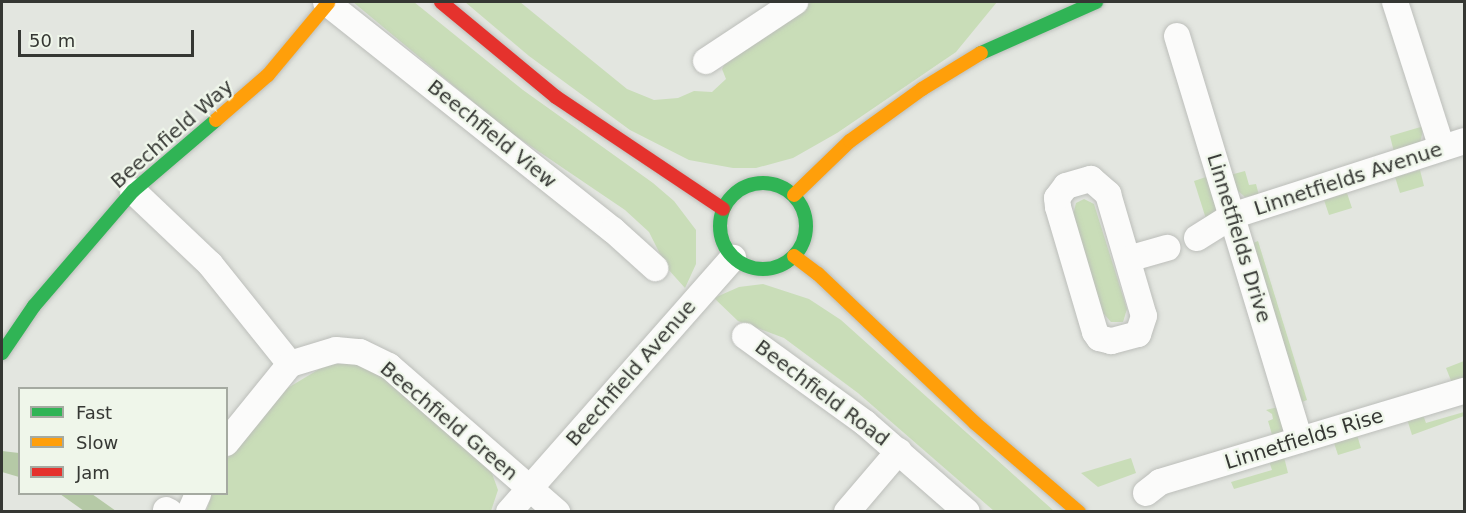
<!DOCTYPE html>
<html>
<head>
<meta charset="utf-8">
<style>
	body { margin:0 }
	#map { position:relative; width:1466px; height:513px; overflow:hidden; background:#e3e6e0; font-family:"DejaVu Sans",sans-serif }
	div>[style] { position:absolute }
	.green>* { inset:0; background:#c9ddb8 }
	.forest>* { inset:0; background:#b5c9a6 }
	.roads { filter:drop-shadow(0 0 2px #bcbeba) drop-shadow(0 0 2px #bcbeba) }
	.street>* { height:26px; margin:-13px; padding:0 13px; transform-origin:13px; border-radius:13px; background:#fbfbfa }
	.fast>* { height:14px; margin:-7px; padding:0 7px; transform-origin:7px; border-radius:7px; background:#30b455 }
	.fast>.ring { margin:-7px; padding:0; box-sizing:content-box; background:none; border:14px solid #30b455; border-radius:50% }
	.slow>* { height:14px; margin:-7px; padding:0 7px; transform-origin:7px; border-radius:7px; background:#ff9f0a }
	.jam>* { height:14px; margin:-7px; padding:0 7px; transform-origin:7px; border-radius:7px; background:#e5322d }
	span { translate:-50% -50%; white-space:nowrap; text-align:center; line-height:1.15; -webkit-text-stroke:4.5px #eff6ea; paint-order:stroke }
	.street-label { font-size:20px; color:#353733 }
	.frame { position:absolute; inset:0; border:3px solid #353733; pointer-events:none }
	.legend { position:absolute; left:18px; top:387px; width:210px; height:108px; box-sizing:border-box; background:#eff6ea; border:2px solid #a5aaa1; margin:0; padding:8px 10px; list-style:none; font-size:18px; color:#353733 }
	.legend li { display:flex; align-items:center; gap:12px; height:30px }
	.legend b { width:30px; border:2px solid #a5aaa1 }
	.scale { position:absolute; left:18px; top:30px; width:176px; height:27px; box-sizing:border-box; border:3px solid #353733; border-top:0; padding-left:8px; font-size:18px; line-height:21px; white-space:nowrap; color:#353733; -webkit-text-stroke:4px #eff6ea; paint-order:stroke }
</style>
</head>
<body>
<div id="map">
	<div class="green">
		<div style="clip-path:polygon(353px 2px,414px 2px,523px 90px,653px 183px,674px 201px,696px 230px,696px 264px,685px 288px,667px 268px,649px 232px,625px 210px,507px 130px)"></div>
		<div style="clip-path:polygon(465px 2px,520px 2px,627px 89px,654px 100px,678px 98px,694px 91px,712px 92px,726px 79px,722px 69px,729px 56px,812px 2px,997px 2px,956px 52px,837px 133px,793px 158px,756px 168px,733px 168px,689px 160px,630px 130px,529px 56px)"></div>
		<div style="clip-path:polygon(1424px 126px,1420px 143px,1394px 152px,1390px 136px)"></div>
		<div style="clip-path:polygon(1420px 170px,1424px 186px,1400px 193px,1395px 177px)"></div>
		<div style="clip-path:polygon(1245px 171px,1249px 185px,1256px 184px,1259px 195px,1245px 197px,1237px 190px,1230px 175px)"></div>
		<div style="clip-path:polygon(1209px 176px,1218px 203px,1216px 213px,1207px 222px,1194px 181px)"></div>
		<div style="clip-path:polygon(1347px 193px,1352px 208px,1329px 215px,1324px 200px)"></div>
		<div style="clip-path:polygon(1084px 199px,1094px 204px,1127px 309px,1123px 322px,1111px 322px,1103px 313px,1073px 215px,1076px 203px)"></div>
		<div style="clip-path:polygon(1258px 241px,1307px 400px,1302px 402px,1253px 243px)"></div>
		<div style="clip-path:polygon(763px 284px,809px 299px,841px 320px,1054px 511px,994px 511px,858px 393px,784px 338px,738px 321px,714px 298px,739px 287px)"></div>
		<div style="clip-path:polygon(1464px 361px,1464px 379px,1452px 383px,1446px 368px)"></div>
		<div style="clip-path:polygon(348px 363px,365px 365px,382px 373px,490px 468px,498px 490px,491px 511px,206px 512px,212px 494px,226px 494px,227px 460px,230px 454px,286px 389px,326px 365px)"></div>
		<div style="clip-path:polygon(1282px 406px,1284px 430px,1273px 438px,1268px 421px,1273px 419px,1272px 414px,1266px 410px)"></div>
		<div style="clip-path:polygon(1464px 412px,1464px 416px,1412px 435px,1407px 419px,1423px 415px,1426px 423px)"></div>
		<div style="clip-path:polygon(1357px 435px,1361px 448px,1338px 455px,1334px 443px)"></div>
		<div style="clip-path:polygon(1284px 457px,1288px 473px,1234px 489px,1231px 482px,1272px 470px,1269px 461px)"></div>
		<div style="clip-path:polygon(1131px 458px,1136px 473px,1098px 487px,1081px 473px)"></div>
	</div>
	<div class="forest">
		<div style="clip-path:polygon(2px 451px,19px 453px,19px 477px,2px 472px)"></div>
		<div style="clip-path:polygon(60px 494px,92px 494px,116px 511px,84px 511px)"></div>
	</div>
	<div class="roads">
		<div class="street">
			<div style="left:326px;top:2px;width:367px;rotate:38.5deg"></div>
			<div style="left:613px;top:230px;width:57px;rotate:42.1deg"></div>
			<div style="left:1395px;top:2px;width:153px;rotate:72.2deg"></div>
			<div style="left:1177px;top:36px;width:422px;rotate:73.1deg"></div>
			<div style="left:706px;top:61px;width:107px;rotate:-33.5deg"></div>
			<div style="left:1091px;top:179px;width:23px;rotate:41deg"></div>
			<div style="left:1108px;top:194px;width:127px;rotate:73.6deg"></div>
			<div style="left:1144px;top:316px;width:19px;rotate:108deg"></div>
			<div style="left:1138px;top:334px;width:28px;rotate:165deg"></div>
			<div style="left:1111px;top:341px;width:12px;rotate:-166deg"></div>
			<div style="left:1099px;top:338px;width:7px;rotate:-124deg"></div>
			<div style="left:1095px;top:332px;width:130px;rotate:-106.5deg"></div>
			<div style="left:1058px;top:207px;width:9px;rotate:-96deg"></div>
			<div style="left:1057px;top:198px;width:15px;rotate:-53deg"></div>
			<div style="left:1066px;top:186px;width:26px;rotate:-16deg"></div>
			<div style="left:133px;top:191px;width:106px;rotate:43.5deg"></div>
			<div style="left:210px;top:264px;width:128px;rotate:51.3deg"></div>
			<div style="left:1197px;top:238px;width:41px;rotate:-32.2deg"></div>
			<div style="left:1232px;top:216px;width:244px;rotate:-17.9deg"></div>
			<div style="left:1128px;top:259px;width:41px;rotate:-15.8deg"></div>
			<div style="left:745px;top:336px;width:148px;rotate:35.9deg"></div>
			<div style="left:865px;top:423px;width:135px;rotate:41.1deg"></div>
			<div style="left:226px;top:443px;width:102px;rotate:-51deg"></div>
			<div style="left:290px;top:364px;width:48px;rotate:-16.9deg"></div>
			<div style="left:336px;top:350px;width:24px;rotate:5deg"></div>
			<div style="left:360px;top:352px;width:32px;rotate:26deg"></div>
			<div style="left:389px;top:366px;width:223px;rotate:41deg"></div>
			<div style="left:1146px;top:493px;width:18px;rotate:-38deg"></div>
			<div style="left:1160px;top:482px;width:317px;rotate:-16.7deg"></div>
			<div style="left:166px;top:510px;width:4px;rotate:27deg"></div>
			<div style="left:190px;top:512px;width:20px;rotate:-66deg"></div>
			<div style="left:509px;top:512px;width:339px;rotate:-48.6deg"></div>
			<div style="left:847px;top:512px;width:80px;rotate:-49.6deg"></div>
		</div>
		<div class="fast">
			<div style="left:981px;top:53px;width:126px;rotate:-23.9deg"></div>
			<div class="ring" style="left:720px;top:183px;width:72px;height:72px"></div>
			<div style="left:2px;top:353px;width:57px;rotate:-55.8deg"></div>
			<div style="left:34px;top:306px;width:152px;rotate:-49.3deg"></div>
			<div style="left:133px;top:191px;width:109px;rotate:-40.5deg"></div>
		</div>
		<div class="slow">
			<div style="left:216px;top:120px;width:69px;rotate:-40.9deg"></div>
			<div style="left:268px;top:75px;width:94px;rotate:-50.2deg"></div>
			<div style="left:794px;top:195px;width:78px;rotate:-44deg"></div>
			<div style="left:850px;top:141px;width:89px;rotate:-35.8deg"></div>
			<div style="left:922px;top:89px;width:69px;rotate:-31.4deg"></div>
			<div style="left:794px;top:256px;width:30px;rotate:37deg"></div>
			<div style="left:818px;top:274px;width:216px;rotate:43.5deg"></div>
			<div style="left:975px;top:423px;width:137px;rotate:40.6deg"></div>
		</div>
		<div class="jam">
			<div style="left:441px;top:2px;width:149px;rotate:39.6deg"></div>
			<div style="left:556px;top:97px;width:201px;rotate:33.8deg"></div>
		</div>
	</div>
	<div class="street-label">
		<span style="left:172px;top:134px;rotate:-41deg">Beechfield Way</span>
		<span style="left:492px;top:134px;rotate:39deg">Beechfield View</span>
		<span style="left:1348px;top:179px;rotate:-18deg">Linnetfields Avenue</span>
		<span style="left:1239px;top:238px;rotate:73deg">Linnetfields Drive</span>
		<span style="left:631px;top:373px;rotate:-49deg">Beechfield Avenue</span>
		<span style="left:822px;top:393px;rotate:37deg">Beechfield Road</span>
		<span style="left:449px;top:421px;rotate:40deg">Beechfield Green</span>
		<span style="left:1304px;top:439px;rotate:-17deg">Linnetfields Rise</span>
	</div>
	<div class="frame"></div>
	<ul class="legend">
	<li><b style="height:8px;background:#30b455"></b>Fast</li>
	<li><b style="height:8px;background:#ff9f0a"></b>Slow</li>
	<li><b style="height:8px;background:#e5322d"></b>Jam</li>
	</ul>
	<div class="scale">50 m</div>
</div>
</body>
</html>
